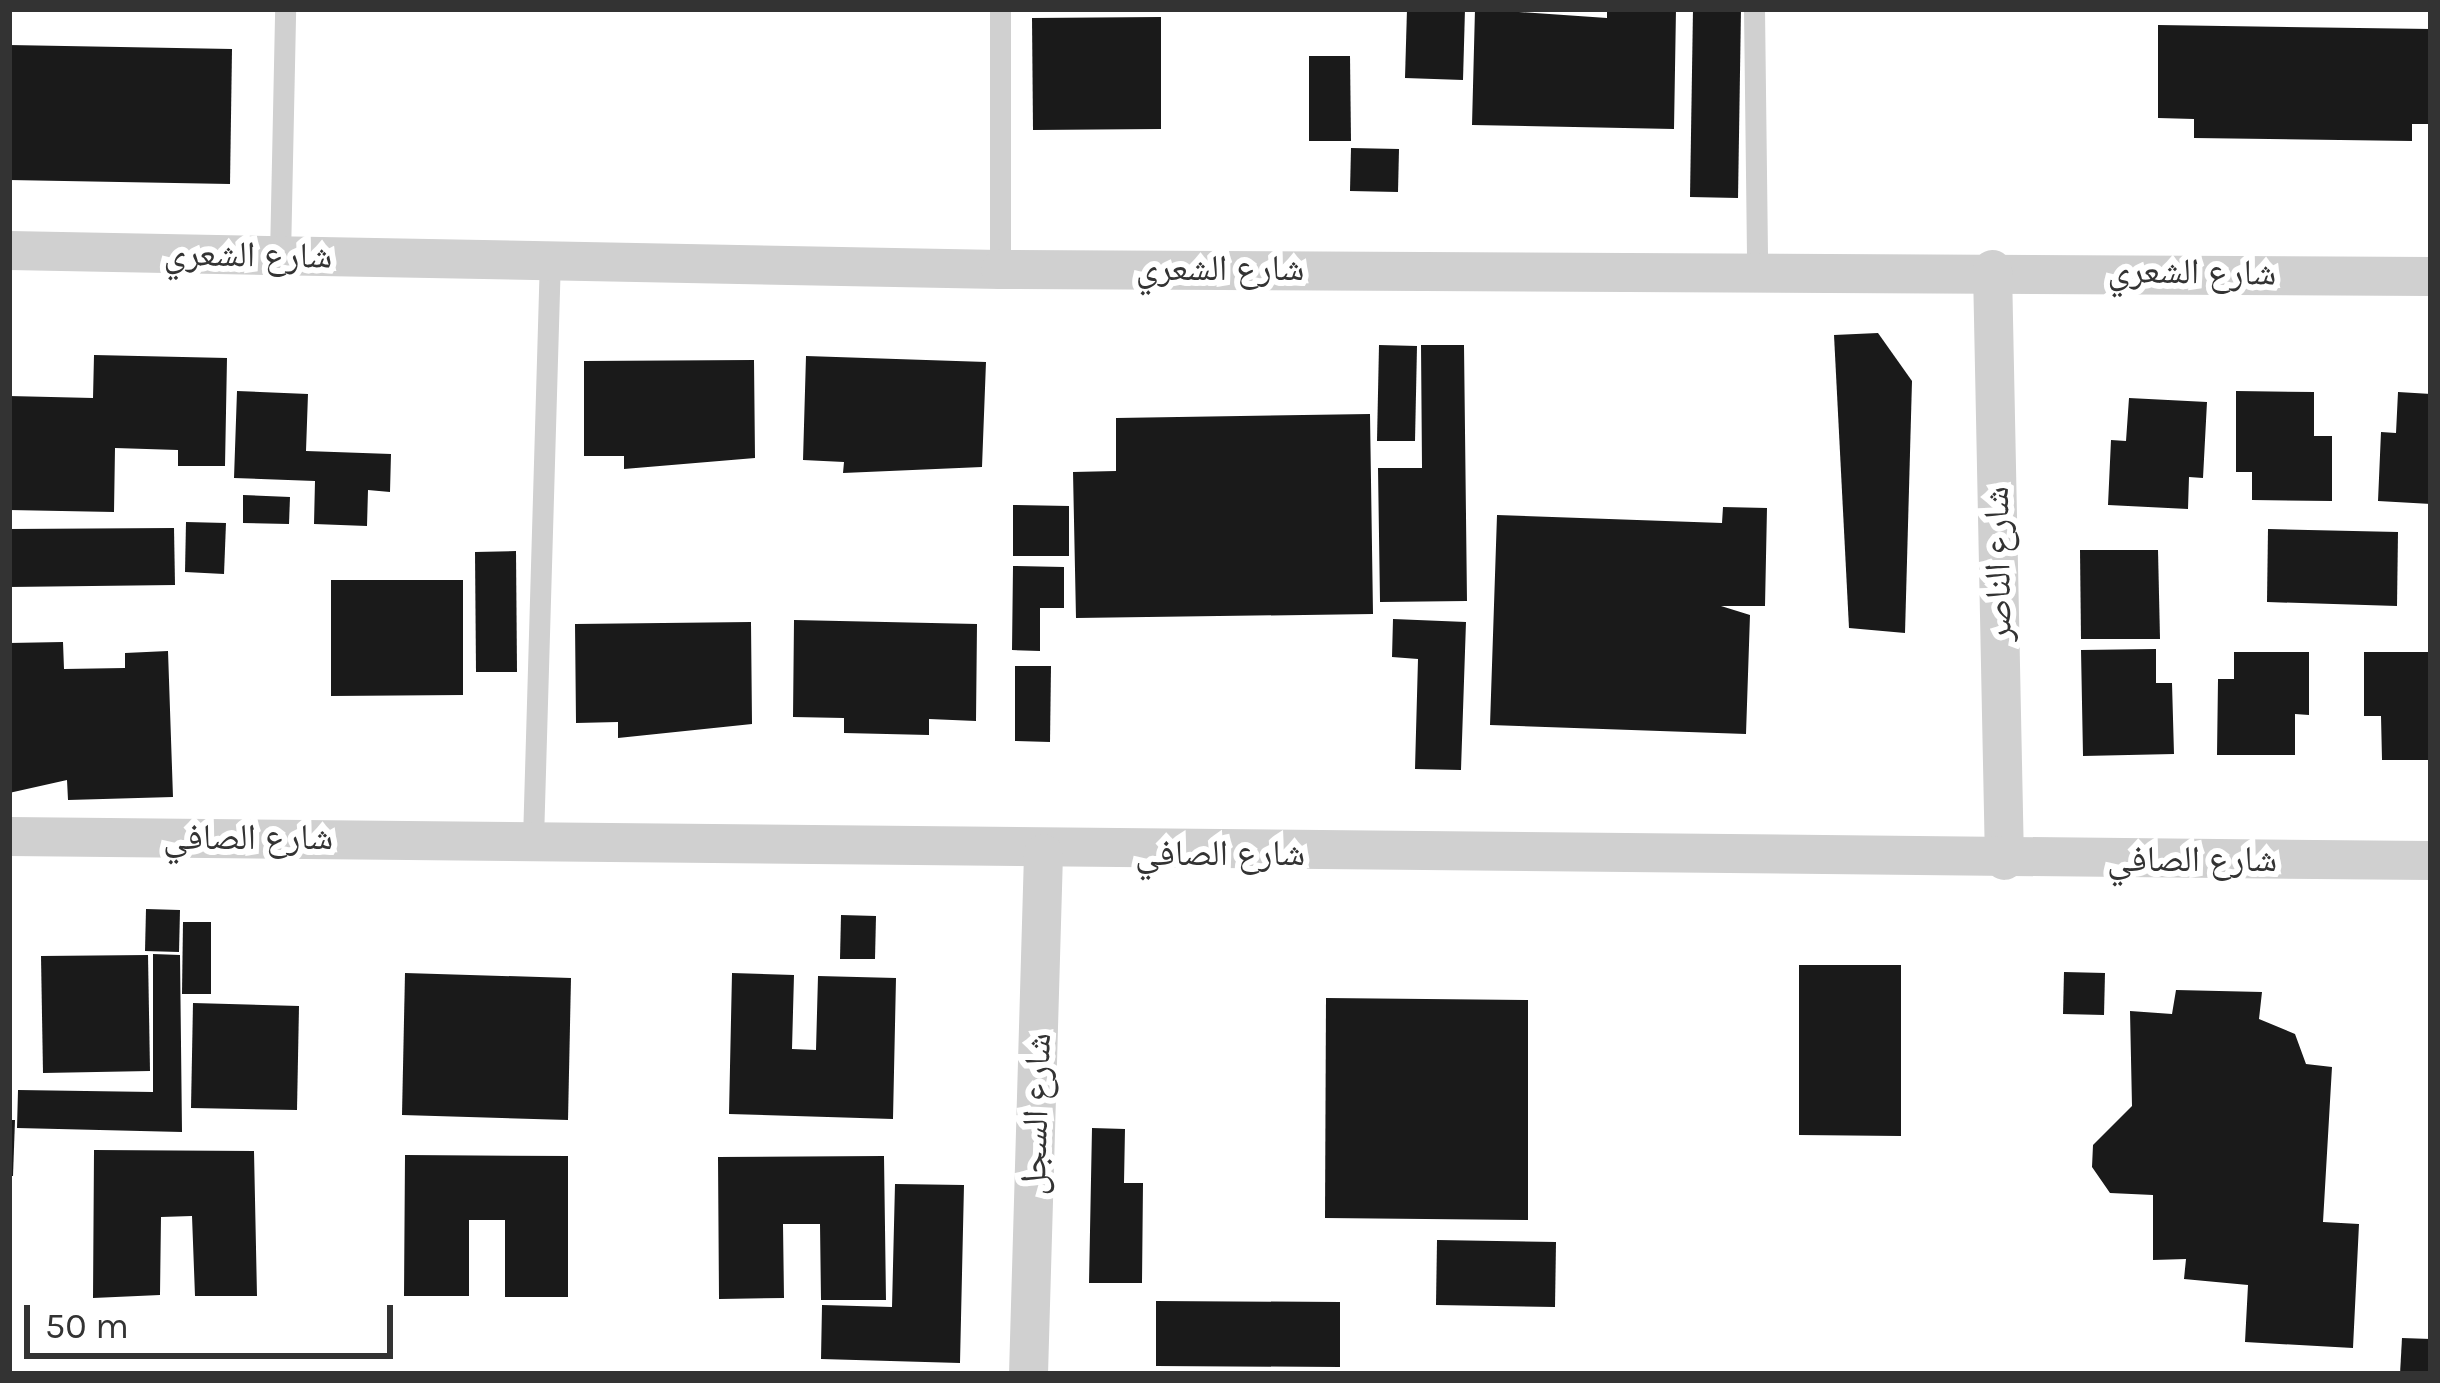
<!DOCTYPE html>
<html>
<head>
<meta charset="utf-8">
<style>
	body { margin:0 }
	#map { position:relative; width:2440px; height:1383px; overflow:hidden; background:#fff; font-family:Karla,"Noto Naskh Arabic",sans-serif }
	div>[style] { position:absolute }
	.building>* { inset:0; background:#1a1a1a }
	.lane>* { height:21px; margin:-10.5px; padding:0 10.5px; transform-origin:10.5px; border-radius:10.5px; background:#d0d0d0 }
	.street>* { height:39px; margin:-19.5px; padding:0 19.5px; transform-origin:19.5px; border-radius:19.5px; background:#d0d0d0 }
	span { translate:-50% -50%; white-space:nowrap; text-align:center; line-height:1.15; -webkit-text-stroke:12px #fff; paint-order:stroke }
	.street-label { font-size:36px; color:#333 }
	.frame { position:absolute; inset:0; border:12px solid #333; pointer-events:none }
	.scale { position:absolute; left:24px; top:1305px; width:369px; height:54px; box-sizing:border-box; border:6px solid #333; border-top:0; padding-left:15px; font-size:36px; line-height:42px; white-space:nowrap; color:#333; -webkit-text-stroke:9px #fff; paint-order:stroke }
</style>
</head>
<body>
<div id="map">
	<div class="building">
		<div style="clip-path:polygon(1407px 9px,1465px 9px,1463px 80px,1405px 78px)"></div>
		<div style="clip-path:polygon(1475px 9px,1607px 18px,1607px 9px,1676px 9px,1674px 129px,1472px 125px)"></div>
		<div style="clip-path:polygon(1693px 9px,1741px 9px,1738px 198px,1690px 197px)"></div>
		<div style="clip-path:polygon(1161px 17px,1161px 129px,1033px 130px,1032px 18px)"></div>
		<div style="clip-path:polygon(2158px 25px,2431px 29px,2431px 124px,2412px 124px,2412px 141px,2194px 138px,2194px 119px,2158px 118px)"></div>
		<div style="clip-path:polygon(9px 45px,232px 49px,230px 184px,9px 180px)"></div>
		<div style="clip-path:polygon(1309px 56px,1350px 56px,1351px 141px,1309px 141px)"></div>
		<div style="clip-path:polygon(1351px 148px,1399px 149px,1398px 192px,1350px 191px)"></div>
		<div style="clip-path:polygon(1878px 333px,1912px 381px,1905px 633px,1849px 628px,1834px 335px)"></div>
		<div style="clip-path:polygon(1379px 345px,1417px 346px,1415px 441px,1377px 441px)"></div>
		<div style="clip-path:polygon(1421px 345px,1464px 345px,1467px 601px,1380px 602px,1378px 468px,1422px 468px)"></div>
		<div style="clip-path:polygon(94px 355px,227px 358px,225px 466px,178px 466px,178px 450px,115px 448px,114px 512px,9px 510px,9px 396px,93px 398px)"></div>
		<div style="clip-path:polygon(806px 356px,986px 362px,982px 467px,843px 473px,844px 462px,803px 460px)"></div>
		<div style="clip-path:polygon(754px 360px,755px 458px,624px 469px,624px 456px,584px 456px,584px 361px)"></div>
		<div style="clip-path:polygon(237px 391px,308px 394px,306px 451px,391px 454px,390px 492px,368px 490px,367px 526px,314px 524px,315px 481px,234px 478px)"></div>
		<div style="clip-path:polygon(2236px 391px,2314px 392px,2314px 436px,2332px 436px,2332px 501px,2252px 500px,2252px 472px,2236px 472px)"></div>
		<div style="clip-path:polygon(2398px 392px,2431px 394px,2431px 504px,2378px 501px,2381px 432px,2396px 433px)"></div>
		<div style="clip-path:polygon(2129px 398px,2207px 402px,2203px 478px,2189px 477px,2188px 509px,2108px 505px,2111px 440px,2126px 441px)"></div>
		<div style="clip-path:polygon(1370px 414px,1373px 614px,1076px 618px,1073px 472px,1116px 471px,1116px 418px)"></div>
		<div style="clip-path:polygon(243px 495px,290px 497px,289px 524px,243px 523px)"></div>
		<div style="clip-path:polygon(1013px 505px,1069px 506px,1069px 556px,1013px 556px)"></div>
		<div style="clip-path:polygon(1723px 507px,1767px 508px,1765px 606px,1721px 606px,1750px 615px,1746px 734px,1490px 725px,1497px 515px,1722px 523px)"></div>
		<div style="clip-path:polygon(186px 522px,226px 523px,224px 574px,185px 572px)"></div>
		<div style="clip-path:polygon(174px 528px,175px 585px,9px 587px,9px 529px)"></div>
		<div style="clip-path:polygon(2268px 529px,2398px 532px,2397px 606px,2267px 602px)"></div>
		<div style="clip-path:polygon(2080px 550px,2158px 550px,2160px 639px,2081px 639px)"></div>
		<div style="clip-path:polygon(516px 551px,517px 672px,476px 672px,475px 552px)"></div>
		<div style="clip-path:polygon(1013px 566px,1064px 567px,1064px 608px,1040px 608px,1040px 651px,1012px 650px)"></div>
		<div style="clip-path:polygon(331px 580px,463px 580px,463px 695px,331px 696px)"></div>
		<div style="clip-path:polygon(1393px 619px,1466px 622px,1461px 770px,1415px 769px,1418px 659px,1392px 657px)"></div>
		<div style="clip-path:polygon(794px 620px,977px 624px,976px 721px,929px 719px,929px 735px,844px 733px,844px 718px,793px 717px)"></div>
		<div style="clip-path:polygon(751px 622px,752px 724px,618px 738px,618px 722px,576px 723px,575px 624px)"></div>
		<div style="clip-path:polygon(63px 642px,64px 669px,125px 668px,125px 653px,168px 651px,173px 797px,68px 800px,67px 780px,9px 793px,9px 643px)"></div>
		<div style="clip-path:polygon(2156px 649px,2156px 683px,2172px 683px,2174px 754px,2083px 756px,2081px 650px)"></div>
		<div style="clip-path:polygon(2234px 652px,2309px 652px,2309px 715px,2295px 714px,2295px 755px,2217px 755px,2218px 679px,2234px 679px)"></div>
		<div style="clip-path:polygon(2364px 652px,2431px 652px,2431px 760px,2382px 760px,2381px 716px,2364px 716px)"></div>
		<div style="clip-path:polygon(1015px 666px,1051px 666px,1050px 742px,1015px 741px)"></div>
		<div style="clip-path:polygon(146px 909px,180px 910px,179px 952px,145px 951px)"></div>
		<div style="clip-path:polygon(841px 915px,876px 916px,875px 959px,840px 959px)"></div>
		<div style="clip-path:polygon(183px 922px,211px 922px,211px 994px,182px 994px)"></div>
		<div style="clip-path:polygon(153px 954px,180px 955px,182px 1132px,17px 1128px,18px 1090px,153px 1092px)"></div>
		<div style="clip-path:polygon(148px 955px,150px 1071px,43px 1073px,41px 956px)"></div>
		<div style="clip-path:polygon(1799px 965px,1901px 965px,1901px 1136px,1799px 1135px)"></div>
		<div style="clip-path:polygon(2064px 972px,2105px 973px,2104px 1015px,2063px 1014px)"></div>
		<div style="clip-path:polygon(405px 973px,571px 978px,568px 1120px,402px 1115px)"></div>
		<div style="clip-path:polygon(732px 973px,794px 975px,792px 1049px,816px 1050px,818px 976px,896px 978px,893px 1119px,729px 1114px)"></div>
		<div style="clip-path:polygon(2176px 990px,2262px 992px,2259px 1019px,2295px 1034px,2306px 1064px,2332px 1067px,2323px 1222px,2359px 1224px,2353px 1348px,2245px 1342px,2248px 1285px,2184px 1279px,2186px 1259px,2153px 1260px,2153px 1195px,2110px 1193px,2092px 1167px,2093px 1145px,2132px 1106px,2130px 1011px,2172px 1014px)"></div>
		<div style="clip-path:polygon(1326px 998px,1528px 1000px,1528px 1220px,1325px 1218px)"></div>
		<div style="clip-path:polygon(193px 1003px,299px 1006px,297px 1110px,191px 1108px)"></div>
		<div style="clip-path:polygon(9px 1120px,15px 1120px,13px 1176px,9px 1176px)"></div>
		<div style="clip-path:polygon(1092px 1128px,1125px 1129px,1124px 1183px,1143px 1183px,1142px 1283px,1089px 1283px)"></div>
		<div style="clip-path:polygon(94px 1150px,254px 1151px,257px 1296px,195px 1296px,192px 1216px,161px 1217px,160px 1295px,93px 1298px)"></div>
		<div style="clip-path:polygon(405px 1155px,568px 1156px,568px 1297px,505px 1297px,505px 1220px,469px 1220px,469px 1296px,404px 1296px)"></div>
		<div style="clip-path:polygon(884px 1156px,886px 1300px,821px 1300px,820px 1224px,783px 1224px,784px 1298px,719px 1299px,718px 1157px)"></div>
		<div style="clip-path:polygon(895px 1184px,964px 1185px,960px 1363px,821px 1359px,822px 1305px,892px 1307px)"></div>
		<div style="clip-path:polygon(1437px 1240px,1556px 1242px,1555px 1307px,1436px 1305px)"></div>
		<div style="clip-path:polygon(1156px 1301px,1340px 1302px,1340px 1367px,1156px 1366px)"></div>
		<div style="clip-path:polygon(2402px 1338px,2431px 1339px,2431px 1374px,2400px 1374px)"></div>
	</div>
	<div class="lane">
		<div style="left:1000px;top:9px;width:260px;rotate:90deg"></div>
		<div style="left:1754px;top:9px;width:260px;rotate:89.3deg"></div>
		<div style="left:280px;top:256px;width:247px;rotate:-88.8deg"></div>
		<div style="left:533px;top:840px;width:582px;rotate:-88.33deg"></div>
	</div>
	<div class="street">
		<div style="left:9px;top:250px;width:991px;rotate:1.1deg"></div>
		<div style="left:1000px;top:269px;width:1431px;rotate:0.28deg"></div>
		<div style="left:1992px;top:269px;width:591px;rotate:88.84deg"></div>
		<div style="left:9px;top:836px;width:2422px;rotate:0.57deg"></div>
		<div style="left:1028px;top:1374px;width:521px;rotate:-88.35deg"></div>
	</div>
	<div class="street-label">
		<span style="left:248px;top:255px;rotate:1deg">شارع الشعري</span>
		<span style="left:1220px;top:269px">شارع الشعري</span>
		<span style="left:2192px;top:272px;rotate:1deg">شارع الشعري</span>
		<span style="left:1998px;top:564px;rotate:-91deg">شارع الناصر</span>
		<span style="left:248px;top:838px">شارع الصافي</span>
		<span style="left:1220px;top:854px">شارع الصافي</span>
		<span style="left:2192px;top:860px">شارع الصافي</span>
		<span style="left:1036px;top:1114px;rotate:-88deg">شارع السجل</span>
	</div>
	<div class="frame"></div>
	<div class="scale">50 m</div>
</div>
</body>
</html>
